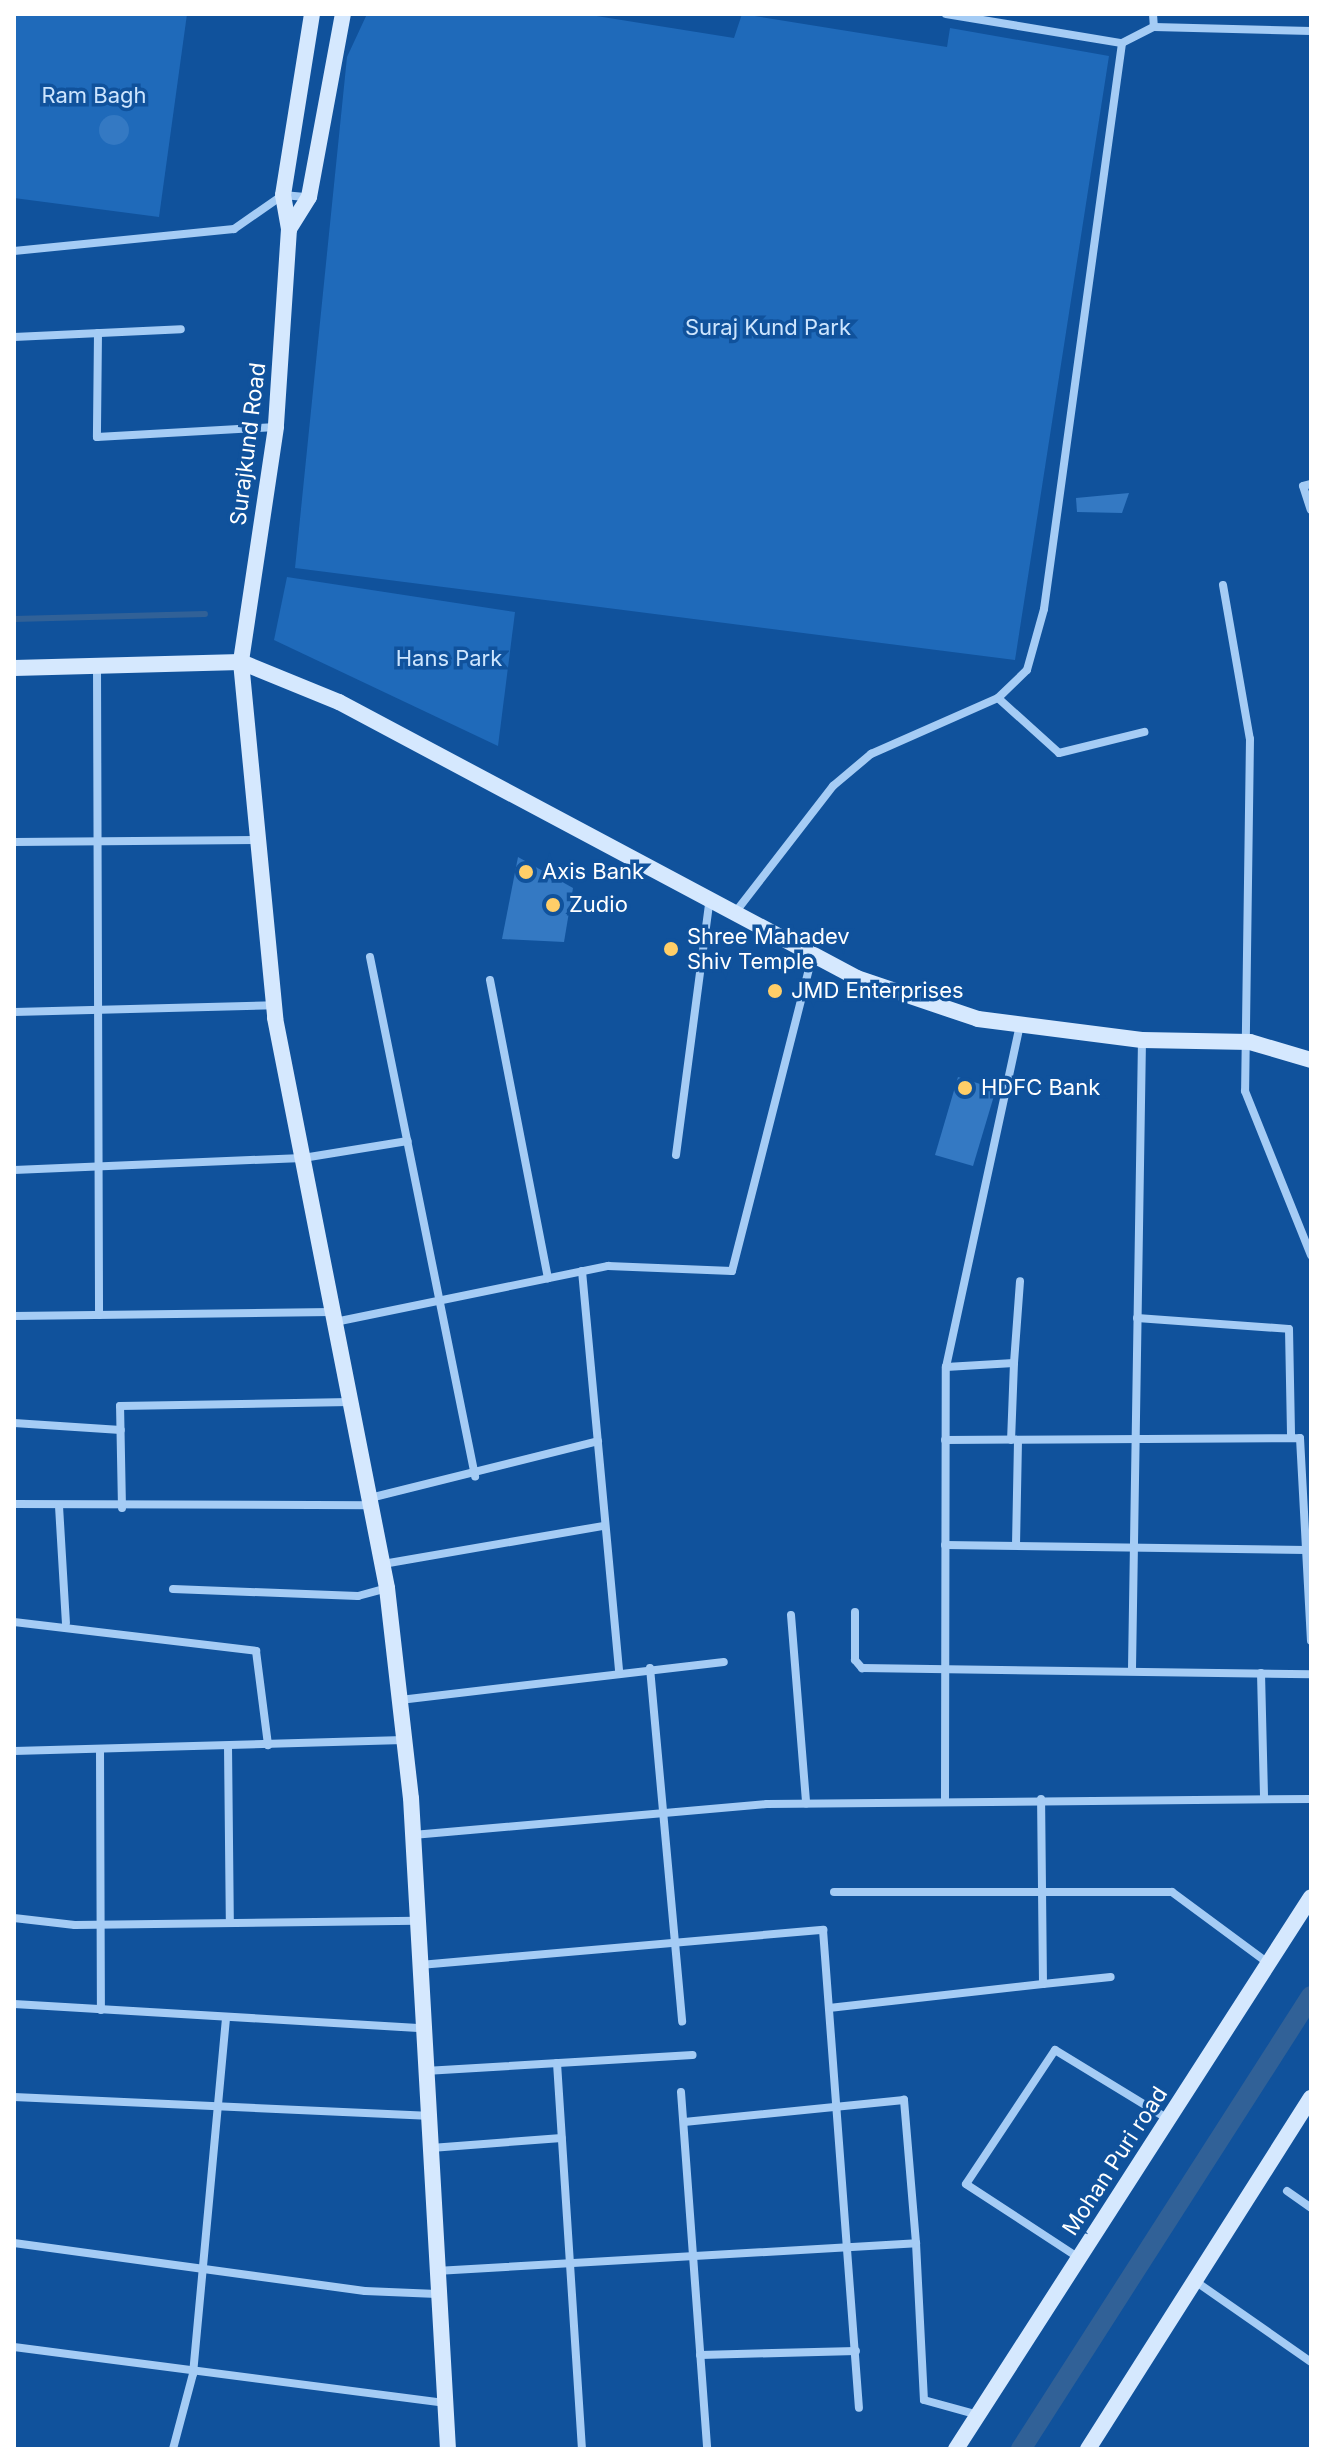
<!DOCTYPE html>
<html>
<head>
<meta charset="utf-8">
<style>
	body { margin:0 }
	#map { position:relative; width:1325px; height:2463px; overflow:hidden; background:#10529c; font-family:Inter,sans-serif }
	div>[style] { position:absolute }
	.green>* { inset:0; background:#1f6aba }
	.stream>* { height:6px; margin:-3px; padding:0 3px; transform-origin:3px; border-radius:3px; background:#316197 }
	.canal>* { height:20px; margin:-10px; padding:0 10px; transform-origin:10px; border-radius:10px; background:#316197 }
	.building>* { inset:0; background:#3479c3 }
	.round { border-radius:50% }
	.street>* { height:8px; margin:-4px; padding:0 4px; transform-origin:4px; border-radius:4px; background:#a5ccf5 }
	.secondary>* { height:16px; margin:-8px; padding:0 8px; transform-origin:8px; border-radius:8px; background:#d5e8fe }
	.dots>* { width:22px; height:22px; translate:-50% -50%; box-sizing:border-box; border:4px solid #10529c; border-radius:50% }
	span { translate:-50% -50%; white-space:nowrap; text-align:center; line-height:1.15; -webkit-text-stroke:7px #10529c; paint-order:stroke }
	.park-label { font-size:22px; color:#cde5fe }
	.street-label { font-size:22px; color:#fff }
	.poi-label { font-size:22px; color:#fff }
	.left { translate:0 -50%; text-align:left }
	.frame { position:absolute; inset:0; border:16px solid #fff; pointer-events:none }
</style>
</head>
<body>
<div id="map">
	<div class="green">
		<div style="clip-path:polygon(14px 14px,187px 14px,159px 217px,14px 198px)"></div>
		<div style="clip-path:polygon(367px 14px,584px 14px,734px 38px,742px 14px,947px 47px,950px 28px,1109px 56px,1015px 660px,295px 568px,347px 57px)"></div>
		<div style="clip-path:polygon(287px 577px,515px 612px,498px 746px,274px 640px)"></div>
	</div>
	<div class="stream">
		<div style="left:14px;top:619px;width:191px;rotate:-1.5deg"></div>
	</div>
	<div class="canal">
		<div style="left:1021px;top:2449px;width:538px;rotate:-57.37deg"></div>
	</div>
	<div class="building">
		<div class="round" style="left:99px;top:115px;width:30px;height:30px"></div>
		<div style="clip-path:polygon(1129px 493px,1122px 513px,1077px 512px,1076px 498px)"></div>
		<div style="clip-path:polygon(518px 857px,573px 888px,564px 942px,502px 939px)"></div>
		<div style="clip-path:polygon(958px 1077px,996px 1089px,973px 1166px,935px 1155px)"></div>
	</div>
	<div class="street">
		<div style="left:946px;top:14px;width:178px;rotate:9.4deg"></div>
		<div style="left:1122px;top:43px;width:36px;rotate:-27deg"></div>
		<div style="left:1154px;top:27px;width:157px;rotate:1.5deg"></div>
		<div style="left:1153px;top:14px;width:13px;rotate:86deg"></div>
		<div style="left:14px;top:251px;width:221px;rotate:-5.7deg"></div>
		<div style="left:234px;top:229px;width:60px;rotate:-34.8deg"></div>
		<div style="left:283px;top:195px;width:25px;rotate:5deg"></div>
		<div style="left:98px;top:333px;width:104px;rotate:90.6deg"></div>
		<div style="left:97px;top:437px;width:179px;rotate:-3.2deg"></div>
		<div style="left:14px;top:337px;width:167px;rotate:-2.7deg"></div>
		<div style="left:1311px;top:484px;width:8px;rotate:166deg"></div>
		<div style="left:1303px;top:486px;width:25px;rotate:72deg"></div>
		<div style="left:1223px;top:585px;width:156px;rotate:80.1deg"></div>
		<div style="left:1250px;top:739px;width:352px;rotate:90.8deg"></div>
		<div style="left:1245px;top:1091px;width:177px;rotate:68.1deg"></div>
		<div style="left:97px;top:666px;width:649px;rotate:89.82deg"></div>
		<div style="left:998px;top:698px;width:82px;rotate:42deg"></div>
		<div style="left:1059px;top:753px;width:88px;rotate:-13.9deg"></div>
		<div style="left:14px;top:842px;width:243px;rotate:-0.5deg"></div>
		<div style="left:734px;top:914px;width:162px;rotate:-52.3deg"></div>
		<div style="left:833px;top:786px;width:50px;rotate:-40.1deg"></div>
		<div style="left:871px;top:754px;width:139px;rotate:-23.8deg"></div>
		<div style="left:998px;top:698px;width:40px;rotate:-44deg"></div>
		<div style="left:1027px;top:670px;width:63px;rotate:-74.4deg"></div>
		<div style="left:1044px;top:609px;width:571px;rotate:-82.15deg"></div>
		<div style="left:370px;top:957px;width:530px;rotate:78.56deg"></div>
		<div style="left:490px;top:980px;width:304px;rotate:79deg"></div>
		<div style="left:14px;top:1012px;width:260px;rotate:-1.5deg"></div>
		<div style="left:676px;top:1155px;width:252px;rotate:-82.5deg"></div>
		<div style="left:14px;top:1170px;width:289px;rotate:-2.4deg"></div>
		<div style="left:303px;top:1158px;width:106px;rotate:-9.2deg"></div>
		<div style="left:582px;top:1271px;width:401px;rotate:84.7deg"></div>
		<div style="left:14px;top:1316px;width:318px;rotate:-0.7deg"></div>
		<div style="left:1137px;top:1318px;width:152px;rotate:4.1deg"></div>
		<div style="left:1289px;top:1329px;width:109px;rotate:88.9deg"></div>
		<div style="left:335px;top:1322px;width:279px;rotate:-11.6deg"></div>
		<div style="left:608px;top:1266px;width:124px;rotate:2.3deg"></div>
		<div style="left:732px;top:1271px;width:325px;rotate:-75.7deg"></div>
		<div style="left:1014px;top:1363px;width:82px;rotate:-85.8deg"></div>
		<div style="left:946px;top:1367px;width:68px;rotate:-3.4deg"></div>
		<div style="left:1014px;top:1363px;width:77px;rotate:92.2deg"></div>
		<div style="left:14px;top:1423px;width:107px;rotate:3.7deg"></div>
		<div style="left:945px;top:1440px;width:355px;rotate:-0.3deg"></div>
		<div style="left:1300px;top:1438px;width:203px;rotate:86.9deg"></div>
		<div style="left:370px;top:1498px;width:235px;rotate:-14deg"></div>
		<div style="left:14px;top:1504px;width:357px;rotate:0.2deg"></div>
		<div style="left:59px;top:1506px;width:117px;rotate:86.6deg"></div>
		<div style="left:122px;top:1508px;width:102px;rotate:-91.1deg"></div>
		<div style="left:120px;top:1406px;width:230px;rotate:-1deg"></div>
		<div style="left:945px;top:1545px;width:361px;rotate:0.8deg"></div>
		<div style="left:1016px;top:1545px;width:105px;rotate:-88.9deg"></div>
		<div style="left:383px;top:1564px;width:224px;rotate:-9.8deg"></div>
		<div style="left:173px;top:1589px;width:185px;rotate:2.2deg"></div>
		<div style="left:358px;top:1596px;width:30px;rotate:-15deg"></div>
		<div style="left:855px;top:1612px;width:48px;rotate:90deg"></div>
		<div style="left:855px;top:1660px;width:11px;rotate:49deg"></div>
		<div style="left:862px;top:1668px;width:449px;rotate:0.8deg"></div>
		<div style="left:791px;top:1615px;width:189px;rotate:85.4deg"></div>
		<div style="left:14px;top:1622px;width:244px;rotate:6.8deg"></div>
		<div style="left:256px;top:1651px;width:95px;rotate:82.7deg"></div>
		<div style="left:650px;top:1668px;width:355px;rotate:84.8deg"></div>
		<div style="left:1132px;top:1669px;width:628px;rotate:-89.09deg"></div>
		<div style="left:1261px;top:1673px;width:126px;rotate:88.6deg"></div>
		<div style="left:400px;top:1700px;width:326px;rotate:-6.7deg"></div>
		<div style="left:228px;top:1746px;width:177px;rotate:89.4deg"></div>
		<div style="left:100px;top:1749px;width:261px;rotate:89.8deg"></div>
		<div style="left:14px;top:1751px;width:390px;rotate:-1.6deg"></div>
		<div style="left:945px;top:1799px;width:432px;rotate:-89.9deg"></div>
		<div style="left:946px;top:1367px;width:350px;rotate:-77.8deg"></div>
		<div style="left:413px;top:1835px;width:355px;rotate:-5deg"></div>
		<div style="left:767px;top:1804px;width:544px;rotate:-0.53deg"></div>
		<div style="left:834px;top:1892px;width:338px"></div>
		<div style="left:1172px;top:1892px;width:119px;rotate:36.5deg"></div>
		<div style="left:14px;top:1918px;width:61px;rotate:6.5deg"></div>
		<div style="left:75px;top:1925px;width:342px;rotate:-0.7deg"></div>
		<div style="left:420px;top:1965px;width:405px;rotate:-5deg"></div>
		<div style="left:823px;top:1930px;width:479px;rotate:85.7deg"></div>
		<div style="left:1043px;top:1984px;width:68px;rotate:-5.9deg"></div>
		<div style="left:14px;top:2004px;width:409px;rotate:3.4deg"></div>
		<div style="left:829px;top:2008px;width:215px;rotate:-6.4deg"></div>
		<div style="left:1043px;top:1984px;width:185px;rotate:-90.6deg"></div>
		<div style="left:557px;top:2063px;width:387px;rotate:86.3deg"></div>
		<div style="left:425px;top:2071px;width:268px;rotate:-3.4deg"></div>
		<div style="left:681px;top:2092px;width:358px;rotate:85.8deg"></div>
		<div style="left:14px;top:2097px;width:413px;rotate:2.6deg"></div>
		<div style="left:431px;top:2148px;width:131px;rotate:-4.4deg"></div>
		<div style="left:1287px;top:2191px;width:29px;rotate:35deg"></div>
		<div style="left:14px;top:2243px;width:354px;rotate:7.8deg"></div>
		<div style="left:365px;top:2291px;width:72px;rotate:2.4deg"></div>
		<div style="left:916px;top:2243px;width:157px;rotate:87.1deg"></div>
		<div style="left:924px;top:2400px;width:56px;rotate:15.5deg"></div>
		<div style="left:1079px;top:2258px;width:135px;rotate:-146.8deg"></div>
		<div style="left:966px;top:2184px;width:161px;rotate:-56.4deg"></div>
		<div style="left:1055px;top:2050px;width:132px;rotate:31.4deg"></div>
		<div style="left:436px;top:2271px;width:481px;rotate:-3.3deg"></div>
		<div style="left:916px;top:2243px;width:144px;rotate:-94.8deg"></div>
		<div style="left:904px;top:2100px;width:221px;rotate:174.3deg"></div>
		<div style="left:1195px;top:2281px;width:141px;rotate:34.9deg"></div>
		<div style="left:14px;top:2347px;width:434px;rotate:7.4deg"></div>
		<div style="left:700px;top:2355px;width:156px;rotate:-1.5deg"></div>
		<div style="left:173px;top:2449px;width:78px;rotate:-75.1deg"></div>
		<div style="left:193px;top:2374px;width:358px;rotate:-84.7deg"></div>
	</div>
	<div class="secondary">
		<div style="left:312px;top:14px;width:183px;rotate:99.1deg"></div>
		<div style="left:283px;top:195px;width:35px;rotate:80deg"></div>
		<div style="left:289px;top:229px;width:198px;rotate:93.8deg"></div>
		<div style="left:276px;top:427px;width:238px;rotate:98.5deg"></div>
		<div style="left:241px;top:662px;width:358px;rotate:84.5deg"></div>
		<div style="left:275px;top:1018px;width:581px;rotate:78.88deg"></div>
		<div style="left:387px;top:1588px;width:211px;rotate:83.5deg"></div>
		<div style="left:411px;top:1798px;width:652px;rotate:86.75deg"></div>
		<div style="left:289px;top:229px;width:38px;rotate:-58deg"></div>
		<div style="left:309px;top:197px;width:186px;rotate:-79.5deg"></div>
		<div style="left:14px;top:668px;width:227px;rotate:-1.5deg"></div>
		<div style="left:241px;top:662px;width:106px;rotate:22.2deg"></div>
		<div style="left:339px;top:702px;width:587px;rotate:28.05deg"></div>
		<div style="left:857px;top:978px;width:128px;rotate:18.7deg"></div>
		<div style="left:978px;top:1019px;width:165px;rotate:7.3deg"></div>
		<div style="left:1142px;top:1040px;width:108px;rotate:1.1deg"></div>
		<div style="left:1250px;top:1042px;width:64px;rotate:16.4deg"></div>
		<div style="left:956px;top:2449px;width:656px;rotate:-57.25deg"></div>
		<div style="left:1088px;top:2449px;width:416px;rotate:-57.6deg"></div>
	</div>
	<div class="dots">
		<div style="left:526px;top:872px;background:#ffce68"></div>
		<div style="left:553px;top:905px;background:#ffce68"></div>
		<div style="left:671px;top:949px;background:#ffce68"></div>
		<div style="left:775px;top:991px;background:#ffce68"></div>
		<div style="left:965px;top:1088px;background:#ffce68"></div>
	</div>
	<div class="park-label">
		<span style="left:94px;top:96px">Ram Bagh</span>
		<span style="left:768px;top:328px">Suraj Kund Park</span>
		<span style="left:449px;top:659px">Hans Park</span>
	</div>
	<div class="street-label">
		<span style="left:248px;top:444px;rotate:-83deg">Surajkund Road</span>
		<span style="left:1115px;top:2161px;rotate:-57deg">Mohan Puri road</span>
	</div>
	<div class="poi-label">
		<span class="left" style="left:542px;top:872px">Axis Bank</span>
		<span class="left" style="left:569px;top:905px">Zudio</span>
		<span class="left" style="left:687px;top:949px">Shree Mahadev<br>Shiv Temple</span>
		<span class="left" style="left:791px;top:991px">JMD Enterprises</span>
		<span class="left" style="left:981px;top:1088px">HDFC Bank</span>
	</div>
	<div class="frame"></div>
</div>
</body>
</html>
